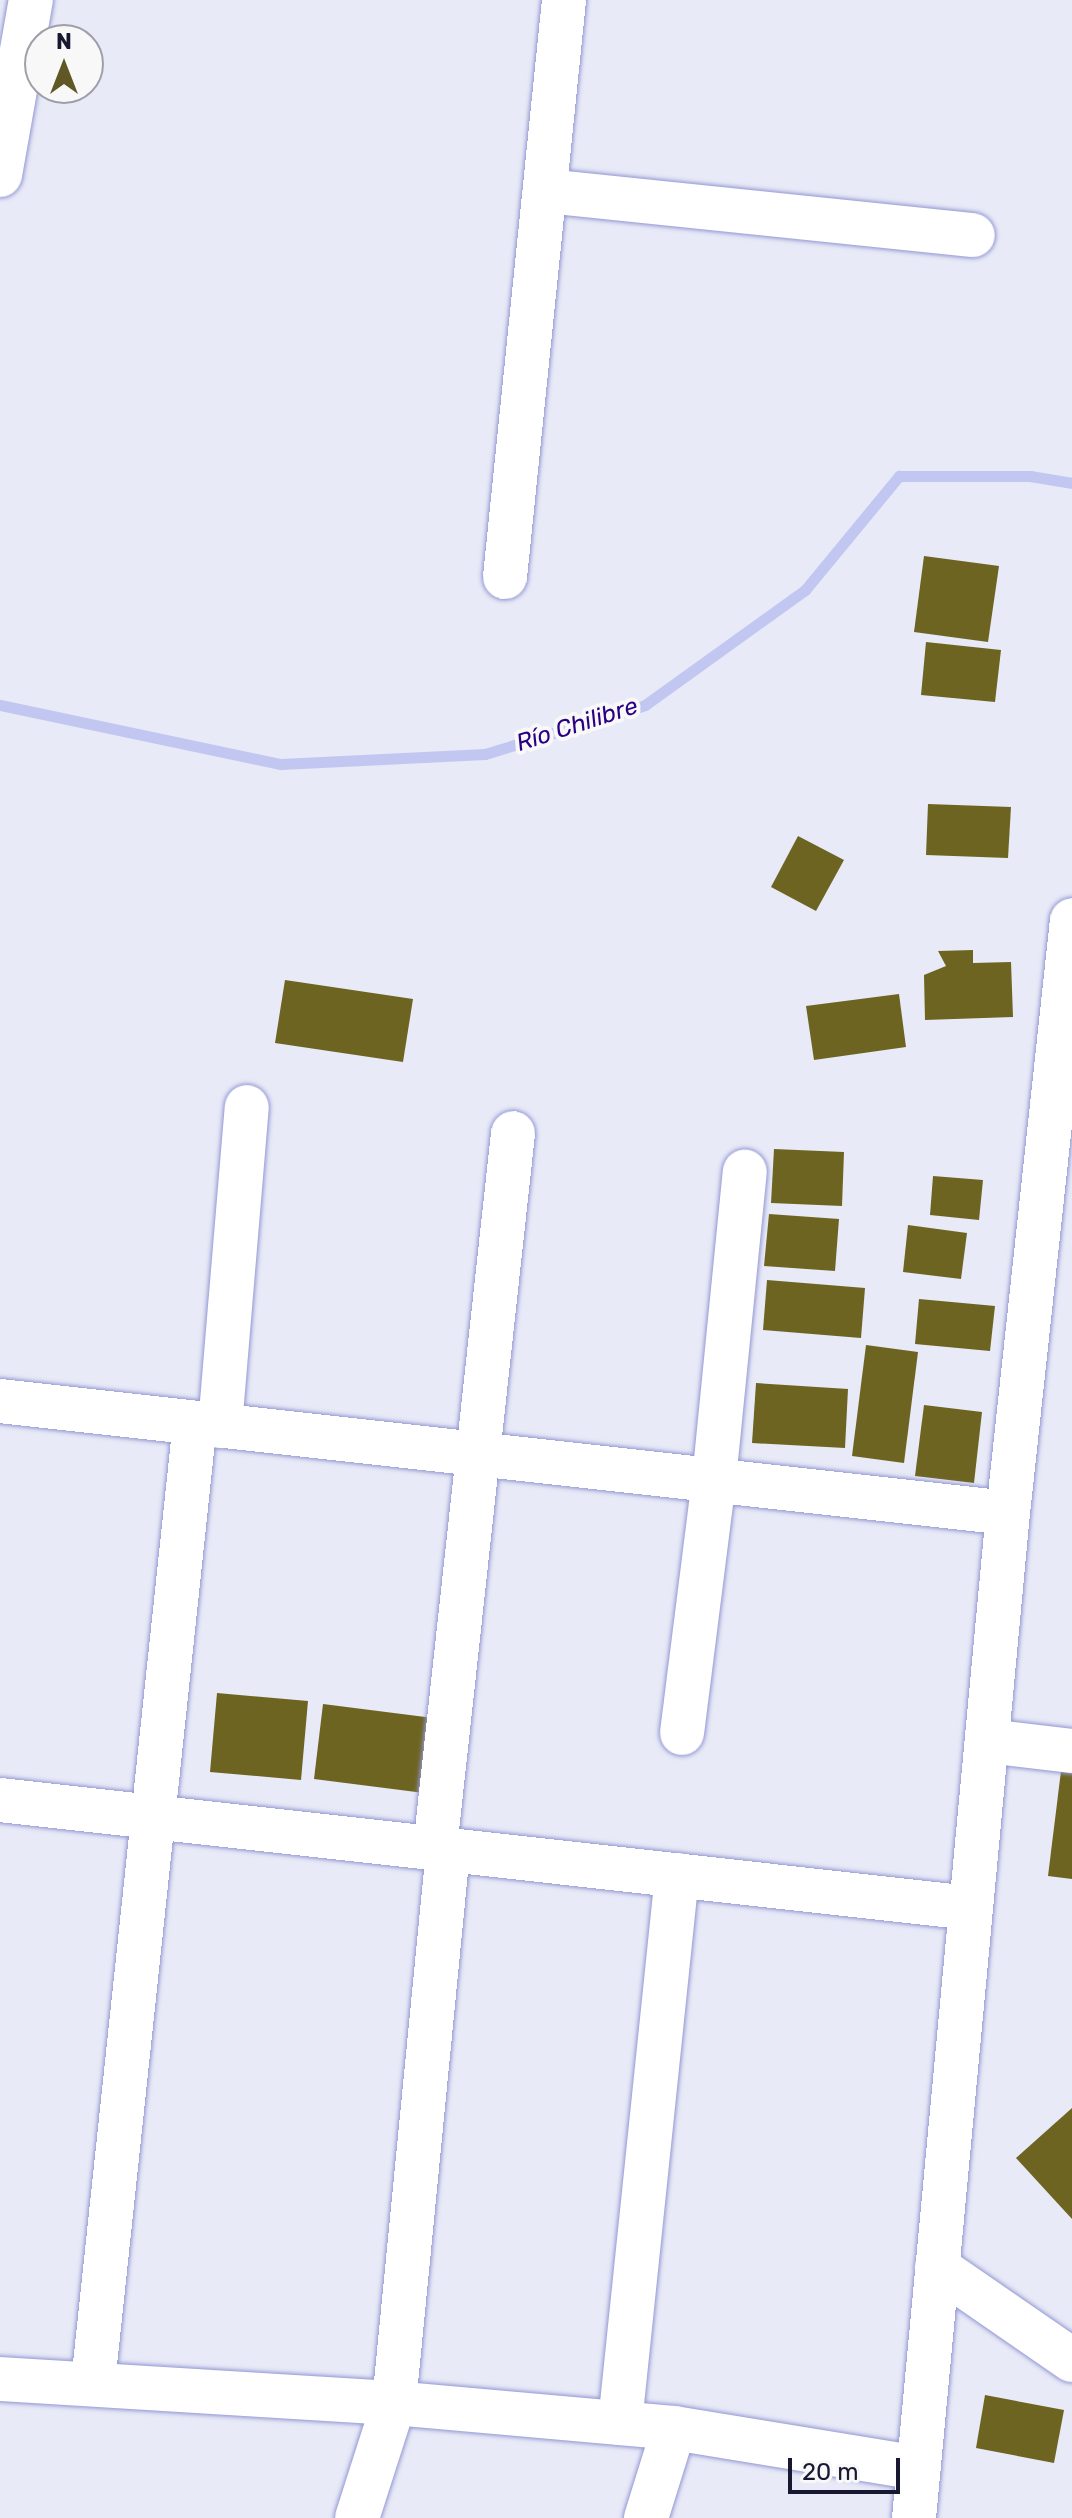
<!DOCTYPE html>
<html>
<head>
<meta charset="utf-8">
<style>
	body { margin:0 }
	#map { position:relative; width:1072px; height:2518px; overflow:hidden; background:#e8eaf7; font-family:Rubik,sans-serif }
	div>[style] { position:absolute }
	.stream>* { height:11px; margin:-5.5px; padding:0 5.5px; transform-origin:5.5px; border-radius:5.5px; background:#c2c7f2 }
	.building>* { inset:0; background:#6e6421 }
	.roads { filter:drop-shadow(0 0 2px #9297d3) drop-shadow(0 0 2px #9297d3) }
	.minor>* { height:44px; margin:-22px; padding:0 22px; transform-origin:22px; border-radius:22px; background:#fff }
	span { translate:-50% -50%; white-space:nowrap; text-align:center; line-height:1.15; -webkit-text-stroke:8px #f8f8f8; paint-order:stroke }
	.water-label { font-size:24px; color:#280083; font-style:italic }
	.north { position:absolute; left:24px; top:24px; width:80px; height:80px; box-sizing:border-box; background:#f8f8f8; border:2px solid #9e9fa8; border-radius:50%; rotate:0deg; font-size:22px; font-weight:700; line-height:32px; text-align:center; color:#181930 }
	.north::after { content:''; display:block; margin:auto; width:28px; height:36px; background:#605824; clip-path:polygon(50% 0,100% 100%,50% 72%,0 100%) }
	.scale { position:absolute; left:788px; top:2458px; width:112px; height:36px; box-sizing:border-box; border:4px solid #181930; border-top:0; padding-left:10px; font-size:24px; line-height:28px; white-space:nowrap; color:#181930; -webkit-text-stroke:6px #f8f8f8; paint-order:stroke }
</style>
</head>
<body>
<div id="map">
	<div class="stream">
		<div style="left:0;top:705px;width:287px;rotate:11.9deg"></div>
		<div style="left:281px;top:764px;width:204px;rotate:-2.8deg"></div>
		<div style="left:485px;top:754px;width:167px;rotate:-17deg"></div>
		<div style="left:645px;top:705px;width:197px;rotate:-35.7deg"></div>
		<div style="left:805px;top:590px;width:148px;rotate:-50.5deg"></div>
		<div style="left:899px;top:476px;width:131px"></div>
		<div style="left:1030px;top:476px;width:43px;rotate:9.5deg"></div>
	</div>
	<div class="building">
		<div style="clip-path:polygon(924px 556px,999px 566px,988px 642px,914px 632px)"></div>
		<div style="clip-path:polygon(926px 642px,1001px 650px,995px 702px,921px 695px)"></div>
		<div style="clip-path:polygon(928px 804px,1011px 807px,1008px 858px,926px 855px)"></div>
		<div style="clip-path:polygon(798px 836px,844px 860px,816px 911px,771px 887px)"></div>
		<div style="clip-path:polygon(973px 950px,973px 963px,1011px 962px,1013px 1017px,925px 1020px,924px 975px,946px 966px,938px 951px)"></div>
		<div style="clip-path:polygon(285px 980px,413px 999px,403px 1062px,275px 1043px)"></div>
		<div style="clip-path:polygon(899px 994px,906px 1047px,814px 1060px,806px 1006px)"></div>
		<div style="clip-path:polygon(774px 1149px,844px 1152px,842px 1206px,771px 1203px)"></div>
		<div style="clip-path:polygon(933px 1176px,983px 1180px,979px 1220px,930px 1215px)"></div>
		<div style="clip-path:polygon(769px 1214px,839px 1219px,835px 1271px,764px 1266px)"></div>
		<div style="clip-path:polygon(908px 1225px,967px 1233px,961px 1279px,903px 1272px)"></div>
		<div style="clip-path:polygon(767px 1280px,865px 1288px,861px 1338px,763px 1330px)"></div>
		<div style="clip-path:polygon(919px 1299px,995px 1306px,990px 1351px,915px 1344px)"></div>
		<div style="clip-path:polygon(866px 1345px,918px 1352px,904px 1463px,852px 1456px)"></div>
		<div style="clip-path:polygon(756px 1383px,848px 1389px,845px 1448px,752px 1443px)"></div>
		<div style="clip-path:polygon(924px 1405px,982px 1412px,974px 1483px,915px 1476px)"></div>
		<div style="clip-path:polygon(217px 1693px,308px 1701px,301px 1780px,210px 1772px)"></div>
		<div style="clip-path:polygon(323px 1704px,441px 1719px,432px 1794px,314px 1779px)"></div>
		<div style="clip-path:polygon(1061px 1771px,1072px 1772px,1072px 1879px,1048px 1876px)"></div>
		<div style="clip-path:polygon(1072px 2108px,1072px 2219px,1016px 2158px)"></div>
		<div style="clip-path:polygon(985px 2395px,1064px 2410px,1054px 2463px,976px 2448px)"></div>
	</div>
	<div class="roads">
		<div class="minor">
			<div style="left:0;top:175px;width:178px;rotate:-80deg"></div>
			<div style="left:545px;top:191px;width:430px;rotate:5.9deg"></div>
			<div style="left:505px;top:577px;width:580px;rotate:-84.16deg"></div>
			<div style="left:0;top:1401px;width:1014px;rotate:6.34deg"></div>
			<div style="left:220px;top:1426px;width:320px;rotate:-85.2deg"></div>
			<div style="left:682px;top:1733px;width:255px;rotate:-82.8deg"></div>
			<div style="left:714px;top:1480px;width:310px;rotate:-84.3deg"></div>
			<div style="left:987px;top:1741px;width:86px;rotate:6.7deg"></div>
			<div style="left:0;top:1800px;width:977px;rotate:6.35deg"></div>
			<div style="left:435px;top:1848px;width:719px;rotate:-83.77deg"></div>
			<div style="left:937px;top:2267px;width:164px;rotate:34.6deg"></div>
			<div style="left:0;top:2379px;width:395px;rotate:3.5deg"></div>
			<div style="left:394px;top:2403px;width:281px;rotate:5.1deg"></div>
			<div style="left:674px;top:2428px;width:246px;rotate:9.3deg"></div>
			<div style="left:93px;top:2383px;width:965px;rotate:-83.94deg"></div>
			<div style="left:620px;top:2423px;width:551px;rotate:-84.06deg"></div>
			<div style="left:357px;top:2518px;width:121px;rotate:-72.2deg"></div>
			<div style="left:394px;top:2403px;width:556px;rotate:-84.42deg"></div>
			<div style="left:646px;top:2518px;width:94px;rotate:-72.7deg"></div>
			<div style="left:914px;top:2518px;width:1009px;rotate:-84.66deg"></div>
			<div style="left:1008px;top:1513px;width:596px;rotate:-83.84deg"></div>
		</div>
	</div>
	<div class="water-label">
		<span style="left:577px;top:725px;rotate:-18deg">Río Chilibre</span>
	</div>
	<div class="north">N</div>
	<div class="scale">20 m</div>
</div>
</body>
</html>
